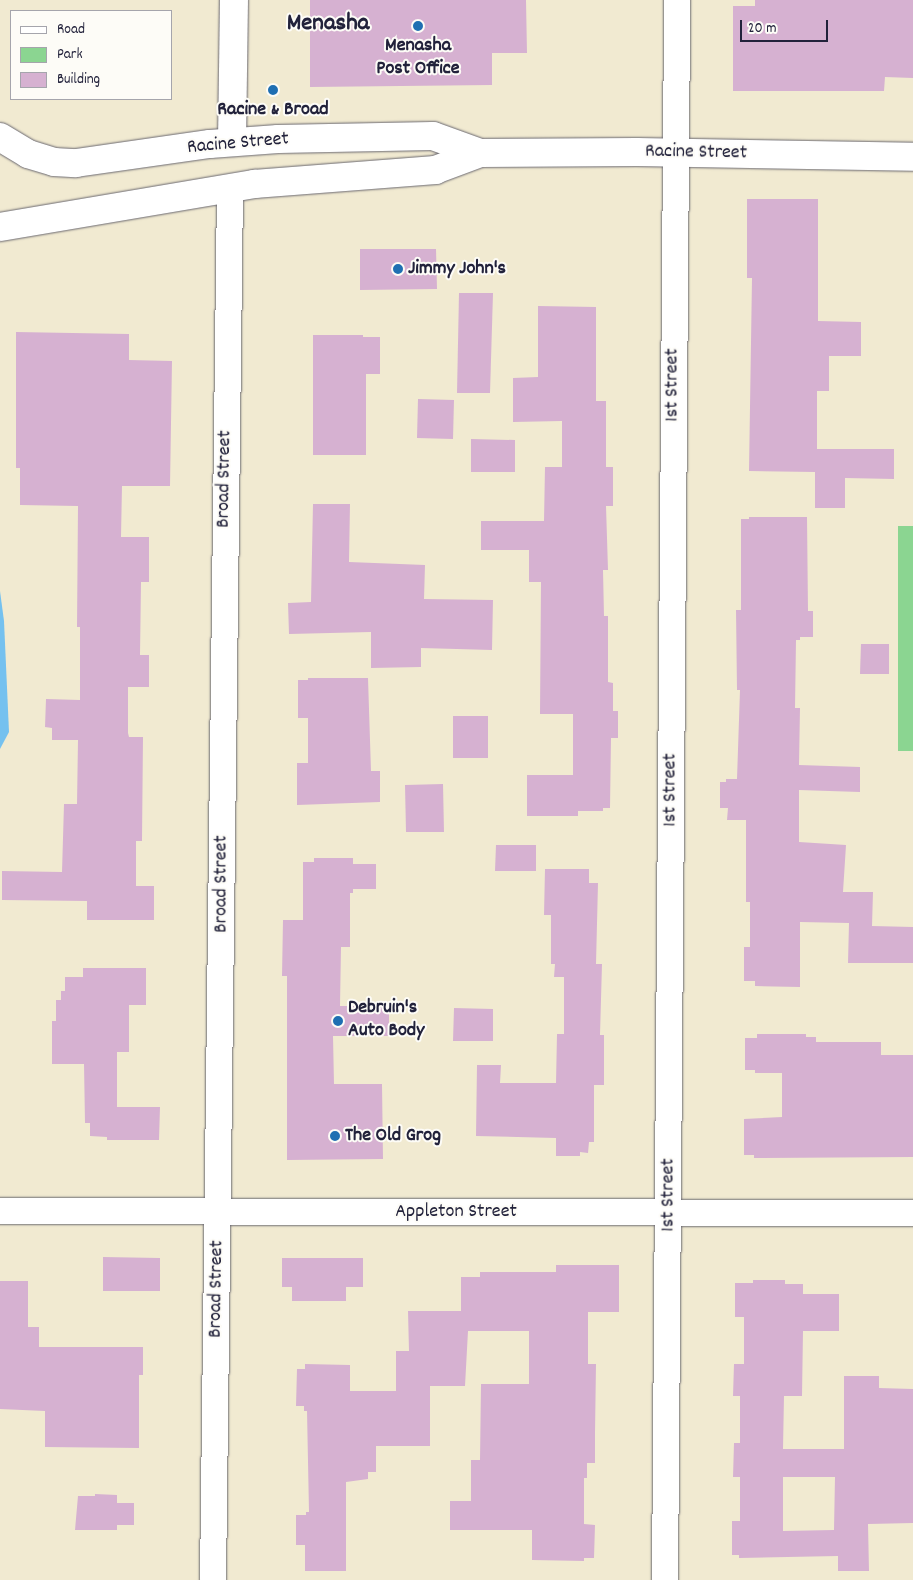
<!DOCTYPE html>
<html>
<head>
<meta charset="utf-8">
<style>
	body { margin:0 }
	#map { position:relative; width:913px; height:1580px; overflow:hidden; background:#f1ead1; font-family:Dekko,sans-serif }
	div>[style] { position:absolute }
	.green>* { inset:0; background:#8bd591 }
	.water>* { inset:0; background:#75c1ef }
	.building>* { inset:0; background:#d6b1d1 }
	.roads { filter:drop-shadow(0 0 1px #6a6870) drop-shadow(0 0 1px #6a6870) }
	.minor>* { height:26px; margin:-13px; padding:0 13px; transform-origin:13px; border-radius:13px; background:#fff }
	.tertiary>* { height:28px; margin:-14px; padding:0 14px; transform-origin:14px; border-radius:14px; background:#fff }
	.secondary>* { height:28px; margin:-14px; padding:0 14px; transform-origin:14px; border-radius:14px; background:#fff }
	.dots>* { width:14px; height:14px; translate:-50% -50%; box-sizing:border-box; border:2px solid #fdfcf7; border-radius:50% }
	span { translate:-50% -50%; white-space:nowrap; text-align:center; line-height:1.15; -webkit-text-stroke:4px #fdfcf7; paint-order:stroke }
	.poi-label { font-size:20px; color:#22223b; font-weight:700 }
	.left { translate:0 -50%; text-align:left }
	.street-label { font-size:20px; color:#22223b }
	.district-label { font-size:25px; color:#22223b; font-weight:700 }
	.legend { position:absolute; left:10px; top:10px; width:162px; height:90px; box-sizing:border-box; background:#fdfcf7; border:1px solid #a5a5ac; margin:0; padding:6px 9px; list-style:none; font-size:15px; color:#22223b }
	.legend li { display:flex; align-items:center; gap:10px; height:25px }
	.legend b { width:25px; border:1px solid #a5a5ac }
	.scale { position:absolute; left:740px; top:20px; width:88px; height:22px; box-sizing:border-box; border:2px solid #22223b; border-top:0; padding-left:6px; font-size:15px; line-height:18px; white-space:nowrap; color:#22223b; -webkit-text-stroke:4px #fdfcf7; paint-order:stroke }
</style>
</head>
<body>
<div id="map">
	<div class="green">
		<div style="clip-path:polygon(898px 526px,913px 526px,913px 751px,898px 751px)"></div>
	</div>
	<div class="water">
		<div style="clip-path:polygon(0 591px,4px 621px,9px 732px,0 749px)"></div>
	</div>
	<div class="building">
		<div style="clip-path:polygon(310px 0,526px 0,527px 53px,492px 53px,492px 85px,310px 87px)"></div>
		<div style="clip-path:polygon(755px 0,913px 0,913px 78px,885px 77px,884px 91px,733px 91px,733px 6px,755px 6px)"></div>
		<div style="clip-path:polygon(747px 199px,818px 199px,818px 321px,861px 322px,861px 356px,829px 356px,829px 391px,817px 391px,817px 449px,894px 449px,894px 479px,845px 478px,845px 508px,815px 508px,815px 472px,749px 471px,752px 278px,747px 278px)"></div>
		<div style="clip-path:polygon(360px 249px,436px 249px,437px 289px,360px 290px)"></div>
		<div style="clip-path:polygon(459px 293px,493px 293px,490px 393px,457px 393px)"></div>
		<div style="clip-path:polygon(538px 306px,596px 307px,596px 401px,606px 401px,606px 467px,613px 467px,613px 506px,606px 506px,608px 570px,603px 570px,604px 616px,608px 616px,608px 682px,613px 683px,613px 711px,618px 711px,618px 738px,611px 738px,610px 808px,603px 808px,603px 811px,578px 811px,578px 816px,527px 816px,527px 775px,573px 775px,573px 714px,540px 714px,541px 582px,529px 582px,529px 550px,481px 550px,481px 521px,544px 521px,545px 467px,562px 467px,562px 421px,513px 422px,513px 378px,538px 377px)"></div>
		<div style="clip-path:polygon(16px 332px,129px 334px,129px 360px,172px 361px,170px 486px,122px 486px,121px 537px,149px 537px,149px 582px,141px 582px,140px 655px,149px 655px,149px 687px,128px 687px,128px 733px,129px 737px,143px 737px,142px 841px,136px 841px,136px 886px,154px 886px,154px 920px,87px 920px,87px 901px,2px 900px,2px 871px,62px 872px,64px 804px,77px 804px,78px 740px,52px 740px,52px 728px,45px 727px,46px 699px,80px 700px,80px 627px,77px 627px,78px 506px,20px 505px,20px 468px,16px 468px)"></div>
		<div style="clip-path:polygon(313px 335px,363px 335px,363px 337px,380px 337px,380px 374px,366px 374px,366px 455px,313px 455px)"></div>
		<div style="clip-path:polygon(418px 399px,454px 400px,453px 439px,417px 438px)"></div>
		<div style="clip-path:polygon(471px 439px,515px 440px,515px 472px,471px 472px)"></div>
		<div style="clip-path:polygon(313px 504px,350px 504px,349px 562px,425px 565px,424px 599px,493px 600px,492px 650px,421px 648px,421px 667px,371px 668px,371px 632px,289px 634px,288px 603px,311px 602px)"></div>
		<div style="clip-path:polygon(749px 517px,807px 517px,808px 611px,813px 611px,813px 637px,800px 637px,800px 640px,796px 640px,795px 708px,800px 708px,799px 765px,860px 767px,860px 792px,799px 790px,799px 842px,846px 845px,843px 892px,873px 892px,872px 926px,913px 927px,913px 963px,848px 963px,849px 923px,800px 922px,800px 987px,755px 986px,755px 981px,744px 981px,744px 947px,750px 947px,750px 902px,746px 902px,746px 820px,727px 820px,728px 808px,720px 808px,720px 782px,726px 782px,726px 779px,737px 779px,740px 690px,737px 690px,736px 610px,741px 610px,741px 519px,749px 519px)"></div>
		<div style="clip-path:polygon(861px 644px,889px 644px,889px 674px,860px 674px)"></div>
		<div style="clip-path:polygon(308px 678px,368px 678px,371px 771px,380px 771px,380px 802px,297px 805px,297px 763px,308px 763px,308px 718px,298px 718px,298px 680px,308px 680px)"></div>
		<div style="clip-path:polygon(453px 716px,488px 716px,488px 758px,453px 758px)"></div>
		<div style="clip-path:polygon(443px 784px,444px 832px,406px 832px,405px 785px)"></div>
		<div style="clip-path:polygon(496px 845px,536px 845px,536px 871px,495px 871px)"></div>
		<div style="clip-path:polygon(314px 858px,353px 858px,353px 864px,376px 864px,376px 889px,353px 889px,353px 893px,350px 893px,350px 947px,341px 947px,340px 1006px,389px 1006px,389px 1036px,333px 1036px,334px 1084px,382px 1084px,383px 1159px,287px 1160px,287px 976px,282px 976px,283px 920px,303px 920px,303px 862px,314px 862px)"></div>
		<div style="clip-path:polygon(545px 869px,589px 869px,589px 883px,598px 883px,596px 964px,602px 964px,600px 1035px,604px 1035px,604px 1085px,594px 1085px,594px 1142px,589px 1142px,588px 1153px,580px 1152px,580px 1156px,556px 1156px,556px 1138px,476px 1136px,477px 1065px,501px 1065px,500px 1083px,556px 1083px,557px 1034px,564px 1034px,564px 977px,554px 977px,555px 964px,551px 964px,551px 915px,544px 915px)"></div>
		<div style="clip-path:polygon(83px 968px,146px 968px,146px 1005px,129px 1005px,129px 1052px,117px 1052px,117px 1107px,160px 1107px,159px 1140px,107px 1140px,107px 1137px,90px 1136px,90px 1123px,85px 1123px,84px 1064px,52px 1064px,52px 1021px,56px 1021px,56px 1000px,61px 1000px,61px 991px,65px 991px,65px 977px,83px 977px)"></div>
		<div style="clip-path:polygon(454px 1008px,493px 1009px,493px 1041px,453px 1041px)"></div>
		<div style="clip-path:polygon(757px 1034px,806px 1034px,806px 1037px,816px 1037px,816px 1042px,881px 1042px,881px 1055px,913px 1055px,913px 1157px,754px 1158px,754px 1155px,744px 1155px,744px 1119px,782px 1117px,782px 1073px,755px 1073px,755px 1070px,745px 1070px,745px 1038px,757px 1038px)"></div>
		<div style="clip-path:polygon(103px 1257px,160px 1258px,160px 1291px,103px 1291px)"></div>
		<div style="clip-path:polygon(282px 1258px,363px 1258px,363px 1287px,346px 1287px,346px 1301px,292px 1301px,292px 1287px,282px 1287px)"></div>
		<div style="clip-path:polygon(556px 1265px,619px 1265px,619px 1312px,588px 1312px,588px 1364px,596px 1364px,595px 1433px,595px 1463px,587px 1463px,587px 1478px,584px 1478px,584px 1524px,595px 1525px,594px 1558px,584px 1558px,584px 1561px,532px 1560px,532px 1530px,450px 1530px,450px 1501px,471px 1501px,471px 1460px,480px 1460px,481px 1384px,529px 1384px,529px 1331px,468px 1331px,465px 1386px,430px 1386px,430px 1446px,376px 1446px,376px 1472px,368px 1472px,368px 1479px,346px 1482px,346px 1571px,305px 1571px,305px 1545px,296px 1545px,296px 1515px,306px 1515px,306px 1512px,309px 1512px,307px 1411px,304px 1411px,304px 1406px,296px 1406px,297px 1369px,305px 1369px,305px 1364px,350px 1365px,350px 1391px,396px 1391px,396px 1351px,409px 1351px,408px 1311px,461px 1311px,461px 1277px,480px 1277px,480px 1272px,556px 1272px)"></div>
		<div style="clip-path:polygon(evenodd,753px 1280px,785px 1280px,785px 1284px,803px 1284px,803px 1294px,839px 1294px,839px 1331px,803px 1331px,802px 1396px,784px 1396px,783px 1449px,844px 1449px,844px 1376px,879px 1376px,879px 1388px,913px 1389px,913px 1523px,868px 1524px,869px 1571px,838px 1571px,838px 1556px,739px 1558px,739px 1555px,732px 1555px,732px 1521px,740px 1521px,740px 1477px,733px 1477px,734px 1443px,740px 1443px,740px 1396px,733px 1396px,734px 1364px,744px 1364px,744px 1317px,735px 1317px,735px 1283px,753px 1283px,753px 1280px,783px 1477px,835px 1477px,834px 1530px,783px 1531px,783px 1477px)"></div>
		<div style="clip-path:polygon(0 1281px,28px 1281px,28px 1327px,39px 1327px,39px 1347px,143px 1347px,143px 1375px,139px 1375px,139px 1448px,45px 1447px,45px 1411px,0 1409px)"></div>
		<div style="clip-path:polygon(95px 1494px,117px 1495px,117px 1503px,134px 1503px,134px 1525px,117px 1525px,117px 1530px,75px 1530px,78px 1496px,95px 1496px)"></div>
	</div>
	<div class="roads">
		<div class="minor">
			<div style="left:0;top:1211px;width:913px;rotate:0.13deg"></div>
			<div style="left:213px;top:1580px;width:1392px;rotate:-89.3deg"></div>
			<div style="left:665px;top:1580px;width:1580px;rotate:-89.56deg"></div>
		</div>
		<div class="tertiary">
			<div style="left:232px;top:142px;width:142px;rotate:-89.2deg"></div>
		</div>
		<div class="secondary">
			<div style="left:0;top:137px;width:33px;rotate:31deg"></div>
			<div style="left:28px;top:154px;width:27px;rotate:17deg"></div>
			<div style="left:54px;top:162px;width:22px;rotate:3deg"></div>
			<div style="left:76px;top:163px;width:135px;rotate:-8.1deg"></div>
			<div style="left:210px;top:144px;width:68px;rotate:-4.2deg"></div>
			<div style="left:278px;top:139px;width:155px;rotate:-1.1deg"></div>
			<div style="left:433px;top:136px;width:50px;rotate:19.9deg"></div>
			<div style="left:0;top:227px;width:258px;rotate:-9.6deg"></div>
			<div style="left:254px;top:184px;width:182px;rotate:-4.4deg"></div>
			<div style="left:435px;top:170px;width:48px;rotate:-20.7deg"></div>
			<div style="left:480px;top:153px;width:157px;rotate:-0.4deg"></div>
			<div style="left:637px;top:152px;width:276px;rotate:1deg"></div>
		</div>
	</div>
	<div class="dots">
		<div style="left:418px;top:26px;background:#1f6fb2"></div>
		<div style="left:273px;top:90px;background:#1f6fb2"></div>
		<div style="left:398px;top:269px;background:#1f6fb2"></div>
		<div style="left:338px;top:1021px;background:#1f6fb2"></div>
		<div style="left:335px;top:1136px;background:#1f6fb2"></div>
	</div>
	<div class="poi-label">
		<span style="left:418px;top:58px">Menasha<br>Post Office</span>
		<span style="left:273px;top:110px">Racine &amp; Broad</span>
		<span class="left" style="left:408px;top:269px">Jimmy John's</span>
		<span class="left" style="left:348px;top:1020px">Debruin's<br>Auto Body</span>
		<span class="left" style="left:345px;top:1136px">The Old Grog</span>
	</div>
	<div class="street-label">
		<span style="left:238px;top:144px;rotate:-5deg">Racine Street</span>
		<span style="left:696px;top:153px;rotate:1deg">Racine Street</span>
		<span style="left:673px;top:385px;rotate:-90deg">1st Street</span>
		<span style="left:225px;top:479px;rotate:-89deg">Broad Street</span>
		<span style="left:671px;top:790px;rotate:-90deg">1st Street</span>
		<span style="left:222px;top:884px;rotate:-90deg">Broad Street</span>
		<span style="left:669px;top:1195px;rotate:-90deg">1st Street</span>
		<span style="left:456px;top:1212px">Appleton Street</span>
		<span style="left:217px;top:1289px;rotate:-89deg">Broad Street</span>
	</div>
	<div class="district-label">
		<span style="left:328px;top:24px">Menasha</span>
	</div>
	<ul class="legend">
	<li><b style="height:6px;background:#fff"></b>Road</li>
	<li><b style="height:14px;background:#8bd591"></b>Park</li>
	<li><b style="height:14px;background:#d6b1d1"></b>Building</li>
	</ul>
	<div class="scale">20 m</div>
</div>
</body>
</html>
